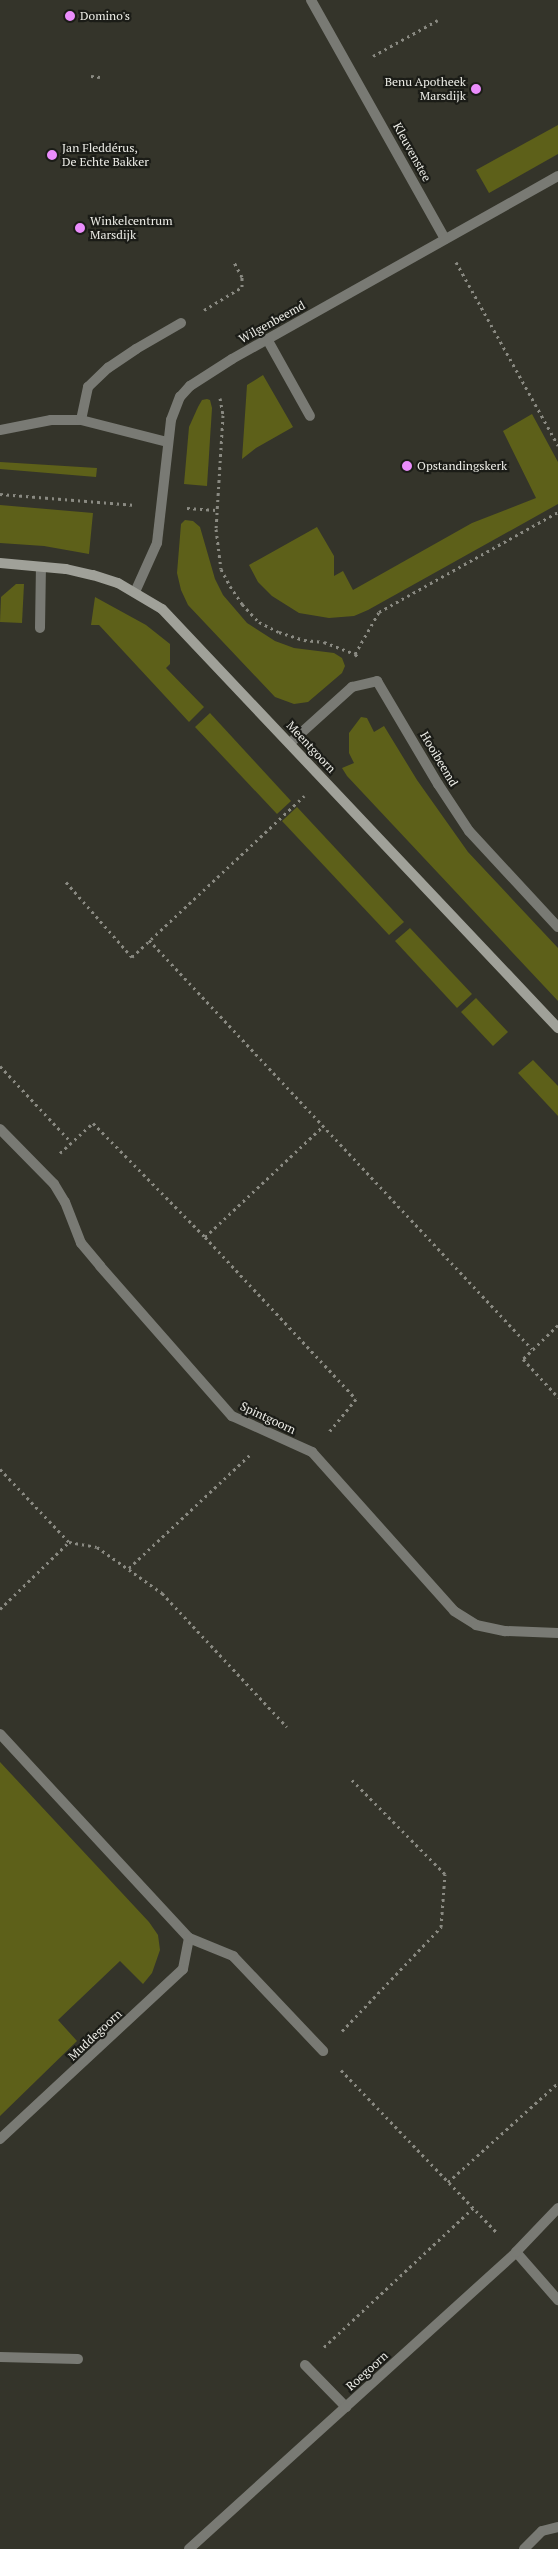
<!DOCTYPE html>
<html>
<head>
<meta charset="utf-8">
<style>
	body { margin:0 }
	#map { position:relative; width:558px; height:2549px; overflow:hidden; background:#34342a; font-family:"PT Serif",serif }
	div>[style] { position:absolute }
	.green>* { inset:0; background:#5d6019 }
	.path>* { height:3px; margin-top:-1.5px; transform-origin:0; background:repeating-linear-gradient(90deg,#8a8a82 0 2.5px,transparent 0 6.5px) }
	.lane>* { height:10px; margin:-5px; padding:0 5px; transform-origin:5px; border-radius:5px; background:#797a74 }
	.street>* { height:10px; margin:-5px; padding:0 5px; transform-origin:5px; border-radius:5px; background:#797a74 }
	.secondary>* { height:10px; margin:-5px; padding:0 5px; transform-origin:5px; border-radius:5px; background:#a0a199 }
	.dots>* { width:14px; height:14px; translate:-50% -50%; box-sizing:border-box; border:2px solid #1b1c17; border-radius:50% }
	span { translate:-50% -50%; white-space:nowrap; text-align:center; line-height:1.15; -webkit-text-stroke:4.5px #1b1c17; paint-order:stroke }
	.poi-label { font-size:12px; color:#edede7 }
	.left { translate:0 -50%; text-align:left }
	.right { translate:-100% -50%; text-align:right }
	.street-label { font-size:12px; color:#edede7 }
</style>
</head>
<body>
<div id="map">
	<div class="green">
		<div style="clip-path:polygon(558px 125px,558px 154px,489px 193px,476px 170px)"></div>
		<div style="clip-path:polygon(263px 375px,293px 427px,256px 448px,242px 459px,247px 385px)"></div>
		<div style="clip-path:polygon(207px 399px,210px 400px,212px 408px,207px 486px,184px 484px,189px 427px,198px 407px,202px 400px)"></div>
		<div style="clip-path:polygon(532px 414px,558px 462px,558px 504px,368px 610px,354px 616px,329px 618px,299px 613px,272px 596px,258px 582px,249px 565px,317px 527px,334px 556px,334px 576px,343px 571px,353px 590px,472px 523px,536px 498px,503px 431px)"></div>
		<div style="clip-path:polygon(0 462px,97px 468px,96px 477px,0 469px)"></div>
		<div style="clip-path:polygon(0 505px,93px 513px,89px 554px,44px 546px,0 543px)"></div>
		<div style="clip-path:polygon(185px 520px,193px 521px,200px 527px,215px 579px,223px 595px,247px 623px,275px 641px,294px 648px,334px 653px,342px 658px,345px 666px,342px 673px,308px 702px,294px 704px,275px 697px,188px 605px,181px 590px,177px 573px,181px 524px)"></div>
		<div style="clip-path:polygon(16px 584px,24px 584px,22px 623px,0 622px,1px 597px)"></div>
		<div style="clip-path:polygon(95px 597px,146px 625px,170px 644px,170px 664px,166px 668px,204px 707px,189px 722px,99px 625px,91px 625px)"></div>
		<div style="clip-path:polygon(210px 713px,291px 801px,277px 814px,195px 727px)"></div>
		<div style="clip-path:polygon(361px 717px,367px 718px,374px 732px,384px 726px,417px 780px,468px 852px,558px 948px,558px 1001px,347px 776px,342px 768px,354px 763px,349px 753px,349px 733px)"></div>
		<div style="clip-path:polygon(297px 807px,404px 922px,389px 935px,282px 821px)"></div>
		<div style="clip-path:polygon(410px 928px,472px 994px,457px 1008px,395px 941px)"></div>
		<div style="clip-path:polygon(476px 998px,508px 1032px,493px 1046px,461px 1012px)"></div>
		<div style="clip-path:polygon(533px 1060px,558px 1086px,558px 1116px,518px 1073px)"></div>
		<div style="clip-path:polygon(0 1762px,149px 1922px,158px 1935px,160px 1950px,152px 1973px,143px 1984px,120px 1961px,58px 2020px,77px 2041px,0 2116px)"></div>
	</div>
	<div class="path">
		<div style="left:373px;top:56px;width:74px;rotate:-29deg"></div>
		<div style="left:91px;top:76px;width:9px;rotate:6deg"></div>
		<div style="left:456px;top:262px;width:210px;rotate:60.9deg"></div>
		<div style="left:204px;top:310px;width:44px;rotate:-31.2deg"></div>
		<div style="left:242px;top:287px;width:10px;rotate:-90deg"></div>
		<div style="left:242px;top:277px;width:17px;rotate:-118deg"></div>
		<div style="left:220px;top:398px;width:17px;rotate:80deg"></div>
		<div style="left:223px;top:415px;width:114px;rotate:93.5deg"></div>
		<div style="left:216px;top:529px;width:40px;rotate:82.9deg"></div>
		<div style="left:221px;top:569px;width:19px;rotate:62deg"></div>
		<div style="left:230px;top:586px;width:22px;rotate:56deg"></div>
		<div style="left:242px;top:604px;width:25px;rotate:47deg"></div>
		<div style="left:259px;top:622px;width:22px;rotate:27deg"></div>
		<div style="left:279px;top:632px;width:26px;rotate:18deg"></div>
		<div style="left:304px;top:640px;width:20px;rotate:6deg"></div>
		<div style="left:324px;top:642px;width:33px;rotate:21deg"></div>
		<div style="left:355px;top:654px;width:4px;rotate:45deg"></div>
		<div style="left:0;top:494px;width:136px;rotate:4.6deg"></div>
		<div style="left:187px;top:508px;width:29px;rotate:4deg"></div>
		<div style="left:355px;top:654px;width:48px;rotate:-60.3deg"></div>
		<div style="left:379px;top:612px;width:205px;rotate:-29.2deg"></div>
		<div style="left:66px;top:882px;width:100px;rotate:48.7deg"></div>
		<div style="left:132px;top:957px;width:236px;rotate:-43.1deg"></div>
		<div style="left:149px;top:940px;width:560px;rotate:46.88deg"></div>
		<div style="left:0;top:1066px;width:104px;rotate:46.9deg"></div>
		<div style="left:60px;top:1153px;width:45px;rotate:-42.3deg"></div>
		<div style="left:93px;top:1123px;width:160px;rotate:45.5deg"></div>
		<div style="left:205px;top:1237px;width:221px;rotate:47deg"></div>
		<div style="left:356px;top:1399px;width:43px;rotate:129.3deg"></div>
		<div style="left:205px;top:1237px;width:162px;rotate:-43.2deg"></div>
		<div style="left:558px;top:1325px;width:49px;rotate:135.8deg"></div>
		<div style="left:523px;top:1359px;width:52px;rotate:47.4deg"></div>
		<div style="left:0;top:1469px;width:100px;rotate:46.6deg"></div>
		<div style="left:69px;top:1542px;width:28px;rotate:10deg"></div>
		<div style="left:97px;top:1547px;width:80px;rotate:35.3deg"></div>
		<div style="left:162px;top:1593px;width:183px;rotate:47deg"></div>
		<div style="left:129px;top:1568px;width:168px;rotate:-43.1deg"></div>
		<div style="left:0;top:1609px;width:96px;rotate:-44.2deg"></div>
		<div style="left:342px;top:2031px;width:144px;rotate:-46.4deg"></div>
		<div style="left:441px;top:1927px;width:53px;rotate:-85.7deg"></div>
		<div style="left:445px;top:1874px;width:134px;rotate:-134.7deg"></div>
		<div style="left:341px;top:2070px;width:227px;rotate:46.2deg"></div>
		<div style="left:448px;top:2182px;width:148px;rotate:-42deg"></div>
		<div style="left:324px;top:2347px;width:204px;rotate:-43deg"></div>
	</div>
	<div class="lane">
		<div style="left:311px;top:0;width:274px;rotate:60.7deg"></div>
		<div style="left:267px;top:339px;width:88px;rotate:60.8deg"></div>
		<div style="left:81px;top:420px;width:34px;rotate:-78deg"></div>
		<div style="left:88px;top:387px;width:28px;rotate:-44deg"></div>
		<div style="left:108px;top:368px;width:34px;rotate:-34deg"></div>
		<div style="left:136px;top:349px;width:52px;rotate:-30deg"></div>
		<div style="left:0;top:430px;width:52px;rotate:-11.1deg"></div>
		<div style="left:51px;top:420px;width:30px"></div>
		<div style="left:81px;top:420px;width:89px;rotate:14.3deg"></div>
		<div style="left:40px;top:628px;width:61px;rotate:-89.1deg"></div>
		<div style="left:0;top:2357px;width:78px;rotate:1.5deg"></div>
		<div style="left:305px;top:2365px;width:59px;rotate:45.7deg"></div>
	</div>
	<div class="street">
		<div style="left:135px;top:592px;width:54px;rotate:-65.8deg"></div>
		<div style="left:157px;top:543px;width:124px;rotate:-83.5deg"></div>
		<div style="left:171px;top:420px;width:25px;rotate:-69deg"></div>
		<div style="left:180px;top:397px;width:15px;rotate:-48deg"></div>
		<div style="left:190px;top:386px;width:50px;rotate:-32.7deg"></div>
		<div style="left:232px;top:359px;width:374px;rotate:-29.3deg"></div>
		<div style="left:290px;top:743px;width:84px;rotate:-42.1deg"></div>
		<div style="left:352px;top:687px;width:26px;rotate:-13deg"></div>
		<div style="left:377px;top:681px;width:120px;rotate:59.4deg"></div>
		<div style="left:438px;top:784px;width:56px;rotate:56.6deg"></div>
		<div style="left:469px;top:831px;width:131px;rotate:47.2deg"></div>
		<div style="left:0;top:1129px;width:77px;rotate:45.5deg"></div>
		<div style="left:54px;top:1184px;width:21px;rotate:59deg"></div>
		<div style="left:65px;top:1202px;width:44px;rotate:68.7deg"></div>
		<div style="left:81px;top:1243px;width:30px;rotate:50deg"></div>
		<div style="left:100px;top:1266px;width:200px;rotate:48.7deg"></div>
		<div style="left:232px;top:1416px;width:88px;rotate:24.2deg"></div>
		<div style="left:312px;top:1452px;width:213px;rotate:48.2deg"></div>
		<div style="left:454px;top:1611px;width:26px;rotate:32deg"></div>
		<div style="left:476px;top:1625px;width:30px;rotate:12deg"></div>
		<div style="left:505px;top:1631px;width:53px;rotate:2.2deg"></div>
		<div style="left:0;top:1734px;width:278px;rotate:47.2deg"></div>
		<div style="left:189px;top:1938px;width:32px;rotate:101deg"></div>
		<div style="left:183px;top:1969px;width:250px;rotate:137.1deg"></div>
		<div style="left:189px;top:1938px;width:48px;rotate:22.2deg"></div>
		<div style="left:233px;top:1956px;width:131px;rotate:46.5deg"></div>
		<div style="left:516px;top:2252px;width:64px;rotate:48.8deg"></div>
		<div style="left:189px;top:2549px;width:442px;rotate:-42.2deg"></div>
		<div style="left:516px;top:2252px;width:61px;rotate:-46.3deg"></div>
		<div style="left:524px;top:2549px;width:25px;rotate:-45deg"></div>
		<div style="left:542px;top:2531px;width:16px;rotate:-14deg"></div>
	</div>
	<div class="secondary">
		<div style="left:0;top:563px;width:66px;rotate:5.2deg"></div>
		<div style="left:66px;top:569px;width:28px;rotate:13deg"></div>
		<div style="left:93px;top:575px;width:26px;rotate:18deg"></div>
		<div style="left:118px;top:583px;width:51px;rotate:30.6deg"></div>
		<div style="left:162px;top:609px;width:577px;rotate:46.62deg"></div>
	</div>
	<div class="dots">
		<div style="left:70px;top:16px;background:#eb8dfc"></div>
		<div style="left:476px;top:89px;background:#eb8dfc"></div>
		<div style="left:52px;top:155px;background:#eb8dfc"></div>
		<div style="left:80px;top:228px;background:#eb8dfc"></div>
		<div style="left:407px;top:466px;background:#eb8dfc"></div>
	</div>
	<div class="poi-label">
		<span class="left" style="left:80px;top:16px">Domino's</span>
		<span class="right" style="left:466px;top:89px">Benu Apotheek<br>Marsdijk</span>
		<span class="left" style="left:62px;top:155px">Jan Fleddérus,<br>De Echte Bakker</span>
		<span class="left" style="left:90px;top:228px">Winkelcentrum<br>Marsdijk</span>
		<span class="left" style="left:417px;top:466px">Opstandingskerk</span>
	</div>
	<div class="street-label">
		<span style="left:412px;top:152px;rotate:61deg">Kleuvenstee</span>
		<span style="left:272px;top:322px;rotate:-29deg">Wilgenbeemd</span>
		<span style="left:311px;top:747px;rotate:47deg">Meentgoorn</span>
		<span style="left:439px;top:759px;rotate:59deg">Hooibeemd</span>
		<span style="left:268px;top:1418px;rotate:25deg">Spintgoorn</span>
		<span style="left:95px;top:2035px;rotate:-43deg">Muddegoorn</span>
		<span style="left:367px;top:2371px;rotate:-42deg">Roegoorn</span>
	</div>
</div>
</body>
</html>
